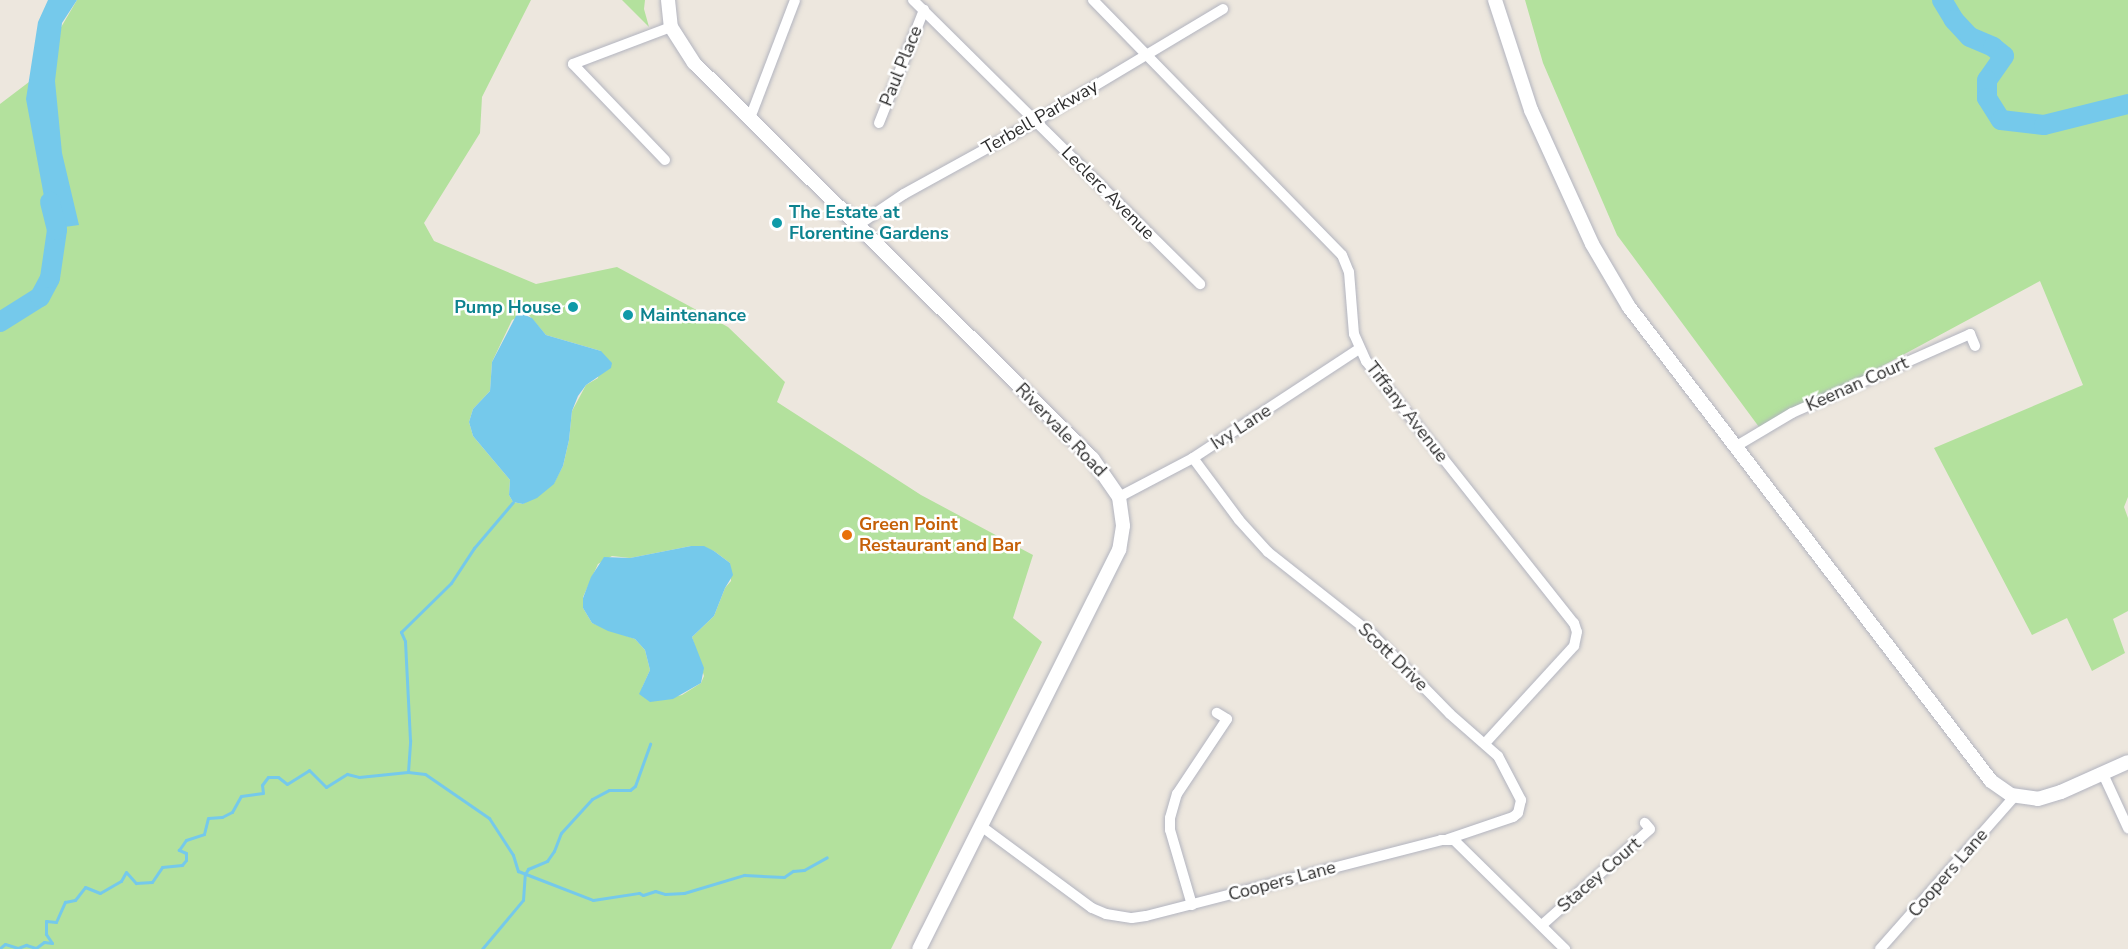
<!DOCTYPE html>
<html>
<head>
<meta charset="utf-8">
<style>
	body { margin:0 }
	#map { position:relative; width:2128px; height:949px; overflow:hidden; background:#ede7de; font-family:"Nunito Sans",sans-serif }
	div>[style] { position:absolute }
	.green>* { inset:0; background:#b3e19d }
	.water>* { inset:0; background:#75c9eb }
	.stream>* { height:3px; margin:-1.5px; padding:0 1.5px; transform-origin:1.5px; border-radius:1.5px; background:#75c9eb }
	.river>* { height:20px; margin:-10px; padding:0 10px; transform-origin:10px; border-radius:10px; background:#75c9eb }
	.roads { filter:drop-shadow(0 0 2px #b2b4bf) drop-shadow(0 0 2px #b2b4bf) }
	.minor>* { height:10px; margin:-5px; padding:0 5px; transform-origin:5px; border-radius:5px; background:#fff }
	.tertiary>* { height:14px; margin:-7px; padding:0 7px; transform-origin:7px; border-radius:7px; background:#fff }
	.dots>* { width:16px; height:16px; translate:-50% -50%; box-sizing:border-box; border:3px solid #fff; border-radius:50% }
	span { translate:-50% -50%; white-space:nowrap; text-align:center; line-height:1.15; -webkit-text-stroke:5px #fff; paint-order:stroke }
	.street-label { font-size:18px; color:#2c2c2c }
	.culture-label { font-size:18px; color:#0d838f; font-weight:700 }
	.left { translate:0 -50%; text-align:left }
	.right { translate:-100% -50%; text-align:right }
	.food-label { font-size:18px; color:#c56008; font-weight:700 }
</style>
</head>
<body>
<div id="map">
	<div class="green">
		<div style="clip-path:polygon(evenodd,77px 0,531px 0,482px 97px,480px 133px,424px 223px,434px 241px,536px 284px,617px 267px,728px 327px,785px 382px,777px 402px,921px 495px,1033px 555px,1013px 618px,1042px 642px,891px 949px,0 949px,0 104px,29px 82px,77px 0,527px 313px,546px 335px,601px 351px,598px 378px,586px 385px,572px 411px,569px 440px,563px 466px,554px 483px,523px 504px,513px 502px,509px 495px,510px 480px,473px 436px,469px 422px,473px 409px,490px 391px,492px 362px,512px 320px,527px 313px,77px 0,691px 546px,714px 551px,730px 563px,731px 581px,725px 588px,714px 616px,692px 637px,704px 676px,701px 683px,682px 695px,665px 699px,642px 688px,650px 670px,645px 650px,635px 639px,592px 623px,583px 608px,583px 597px,598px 564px,612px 556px,630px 558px,691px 546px)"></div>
		<div style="clip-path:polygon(622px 0,645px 0,644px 9px,649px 27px)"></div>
		<div style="clip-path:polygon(1525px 0,2128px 0,2128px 497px,2124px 507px,2128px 518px,2128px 611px,2113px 619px,2125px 653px,2092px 671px,2067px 618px,2032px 635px,1934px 448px,2083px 385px,2040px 281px,1762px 431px,1617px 235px,1543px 63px)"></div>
	</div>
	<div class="water">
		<div style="clip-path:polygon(48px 0,77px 0,62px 23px,55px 81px,62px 153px,79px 225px,50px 229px,26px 99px,38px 22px)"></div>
		<div style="clip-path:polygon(518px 312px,532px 318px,546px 335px,601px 351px,612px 363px,611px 368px,586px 385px,578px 396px,572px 411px,569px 440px,563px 466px,554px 484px,537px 498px,523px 504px,513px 502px,509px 495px,510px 480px,473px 436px,469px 422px,473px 409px,490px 391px,492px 362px)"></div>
		<div style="clip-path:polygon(691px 546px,704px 546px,714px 551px,730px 563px,733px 575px,725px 588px,714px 616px,692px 637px,704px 668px,701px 683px,673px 699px,650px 702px,639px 694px,650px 670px,645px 650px,635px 639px,608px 631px,592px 623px,583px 608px,583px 598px,591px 577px,604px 557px,630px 558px)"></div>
	</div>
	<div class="stream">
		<div style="left:408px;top:772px;width:32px;rotate:-86deg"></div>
		<div style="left:410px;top:740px;width:99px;rotate:-92.9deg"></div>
		<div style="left:405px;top:641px;width:10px;rotate:-114deg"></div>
		<div style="left:401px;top:632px;width:70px;rotate:-44.4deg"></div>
		<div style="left:451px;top:583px;width:42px;rotate:-56.7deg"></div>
		<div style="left:474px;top:548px;width:60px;rotate:-49.7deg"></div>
		<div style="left:0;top:948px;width:6px;rotate:-39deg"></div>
		<div style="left:5px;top:944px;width:14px;rotate:17deg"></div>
		<div style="left:18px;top:948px;width:9px;rotate:-21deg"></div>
		<div style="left:26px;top:945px;width:10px;rotate:17deg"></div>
		<div style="left:36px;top:948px;width:10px;rotate:-37deg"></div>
		<div style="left:44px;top:942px;width:8px;rotate:7deg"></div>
		<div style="left:52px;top:943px;width:11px;rotate:-124deg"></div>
		<div style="left:46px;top:934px;width:13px;rotate:-90deg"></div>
		<div style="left:46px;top:921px;width:10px;rotate:6deg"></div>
		<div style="left:56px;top:922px;width:22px;rotate:-66deg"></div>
		<div style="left:65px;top:902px;width:10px;rotate:-11deg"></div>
		<div style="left:75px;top:900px;width:16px;rotate:-52deg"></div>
		<div style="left:85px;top:887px;width:16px;rotate:22deg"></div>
		<div style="left:100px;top:893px;width:24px;rotate:-30deg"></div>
		<div style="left:121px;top:881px;width:10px;rotate:-61deg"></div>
		<div style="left:126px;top:872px;width:15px;rotate:48deg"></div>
		<div style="left:136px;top:883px;width:16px;rotate:-4deg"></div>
		<div style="left:152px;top:882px;width:18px;rotate:-56deg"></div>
		<div style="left:162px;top:867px;width:20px;rotate:-6deg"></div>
		<div style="left:182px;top:865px;width:6px;rotate:-51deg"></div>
		<div style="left:186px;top:860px;width:7px;rotate:-90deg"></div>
		<div style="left:186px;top:853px;width:8px;rotate:-157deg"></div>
		<div style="left:179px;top:850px;width:12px;rotate:-55deg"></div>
		<div style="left:186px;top:840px;width:19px;rotate:-18deg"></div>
		<div style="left:204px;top:834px;width:16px;rotate:-76deg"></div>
		<div style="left:208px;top:818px;width:14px;rotate:-4deg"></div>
		<div style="left:222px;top:817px;width:11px;rotate:-27deg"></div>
		<div style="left:232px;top:812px;width:18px;rotate:-61deg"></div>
		<div style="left:241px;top:796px;width:22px;rotate:-8deg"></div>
		<div style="left:263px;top:793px;width:8px;rotate:-97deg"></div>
		<div style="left:262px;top:785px;width:10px;rotate:-53deg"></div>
		<div style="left:268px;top:777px;width:10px"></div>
		<div style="left:278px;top:777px;width:11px;rotate:38deg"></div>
		<div style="left:287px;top:784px;width:26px;rotate:-32deg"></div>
		<div style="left:309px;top:770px;width:24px;rotate:45deg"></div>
		<div style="left:326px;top:787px;width:25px;rotate:-32deg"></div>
		<div style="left:347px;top:774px;width:12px;rotate:14deg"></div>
		<div style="left:359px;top:777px;width:49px;rotate:-5.8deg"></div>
		<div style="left:408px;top:772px;width:17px;rotate:7deg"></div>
		<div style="left:425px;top:774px;width:78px;rotate:34.5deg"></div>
		<div style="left:489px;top:818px;width:44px;rotate:57deg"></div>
		<div style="left:513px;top:855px;width:17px;rotate:73deg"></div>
		<div style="left:518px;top:871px;width:80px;rotate:21.1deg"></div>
		<div style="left:593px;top:900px;width:47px;rotate:-8.7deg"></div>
		<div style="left:639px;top:893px;width:4px;rotate:27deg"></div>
		<div style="left:643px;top:895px;width:13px;rotate:-18deg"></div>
		<div style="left:655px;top:891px;width:10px;rotate:17deg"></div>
		<div style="left:665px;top:894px;width:19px;rotate:-3deg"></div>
		<div style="left:684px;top:893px;width:63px;rotate:-16.7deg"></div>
		<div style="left:744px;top:875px;width:40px;rotate:2.9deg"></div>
		<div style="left:784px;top:877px;width:11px;rotate:-34deg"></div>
		<div style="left:793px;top:871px;width:11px;rotate:-5deg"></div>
		<div style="left:804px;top:870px;width:26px;rotate:-29deg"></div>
		<div style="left:482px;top:949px;width:64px;rotate:-50.1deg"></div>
		<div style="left:523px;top:900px;width:26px;rotate:-86deg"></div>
		<div style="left:525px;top:874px;width:6px;rotate:-59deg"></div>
		<div style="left:528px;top:869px;width:21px;rotate:-23deg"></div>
		<div style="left:547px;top:861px;width:12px;rotate:-55deg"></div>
		<div style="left:554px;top:851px;width:19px;rotate:-69deg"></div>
		<div style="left:561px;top:833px;width:46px;rotate:-47.6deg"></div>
		<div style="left:592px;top:799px;width:19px;rotate:-28deg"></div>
		<div style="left:609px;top:790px;width:21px"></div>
		<div style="left:630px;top:790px;width:6px;rotate:-39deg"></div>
		<div style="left:635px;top:786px;width:45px;rotate:-70.3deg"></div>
	</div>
	<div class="river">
		<div style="left:1942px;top:0;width:23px;rotate:59deg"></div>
		<div style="left:1954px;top:20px;width:23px;rotate:47deg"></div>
		<div style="left:1970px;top:37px;width:25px;rotate:23deg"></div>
		<div style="left:1993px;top:47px;width:14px;rotate:39deg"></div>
		<div style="left:2004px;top:56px;width:29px;rotate:125deg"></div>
		<div style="left:1987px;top:80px;width:18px;rotate:90deg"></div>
		<div style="left:1987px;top:98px;width:26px;rotate:58deg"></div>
		<div style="left:2001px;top:120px;width:43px;rotate:6.6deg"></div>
		<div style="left:2044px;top:125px;width:87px;rotate:-14deg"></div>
		<div style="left:0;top:322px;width:47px;rotate:-32deg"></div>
		<div style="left:40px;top:297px;width:21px;rotate:-62deg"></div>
		<div style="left:50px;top:278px;width:49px;rotate:-81.7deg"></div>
		<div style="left:57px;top:230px;width:29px;rotate:-104deg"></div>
	</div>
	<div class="roads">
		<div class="minor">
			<div style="left:913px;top:0;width:404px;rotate:44.7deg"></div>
			<div style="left:1093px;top:0;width:356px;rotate:45.7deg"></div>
			<div style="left:1342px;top:255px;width:18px;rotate:68deg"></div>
			<div style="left:1349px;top:272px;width:62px;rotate:85.4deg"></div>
			<div style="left:1354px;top:334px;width:30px;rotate:66deg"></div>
			<div style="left:1366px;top:361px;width:335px;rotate:51.6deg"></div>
			<div style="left:1574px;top:623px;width:9px;rotate:72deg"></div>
			<div style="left:1577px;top:632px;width:14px;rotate:102deg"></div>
			<div style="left:1574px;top:646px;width:132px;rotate:132.5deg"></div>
			<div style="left:750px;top:118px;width:126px;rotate:-69.1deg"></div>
			<div style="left:879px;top:123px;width:122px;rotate:-68.3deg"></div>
			<div style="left:665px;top:160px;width:133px;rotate:-133.8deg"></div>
			<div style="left:573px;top:64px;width:105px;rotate:-20.7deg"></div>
			<div style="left:858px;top:225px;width:55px;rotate:-34deg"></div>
			<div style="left:904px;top:194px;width:151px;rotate:-28.9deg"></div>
			<div style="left:1036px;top:121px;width:218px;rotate:-30.9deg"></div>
			<div style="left:1735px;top:447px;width:66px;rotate:-30.8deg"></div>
			<div style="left:1792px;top:413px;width:195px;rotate:-23.9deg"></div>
			<div style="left:1970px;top:334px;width:13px;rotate:67deg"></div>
			<div style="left:1193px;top:458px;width:77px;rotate:53.4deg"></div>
			<div style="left:1239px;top:520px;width:43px;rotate:47.8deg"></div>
			<div style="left:1268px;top:552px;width:134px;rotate:38.3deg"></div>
			<div style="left:1373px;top:635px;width:110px;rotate:45.7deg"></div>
			<div style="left:1450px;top:714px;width:64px;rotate:41.2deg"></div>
			<div style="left:1498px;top:756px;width:50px;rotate:62.4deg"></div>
			<div style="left:1521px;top:800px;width:13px;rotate:103deg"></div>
			<div style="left:1518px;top:813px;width:6px;rotate:141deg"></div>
			<div style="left:1513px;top:817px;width:69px;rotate:161.3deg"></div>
			<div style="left:1119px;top:497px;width:84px;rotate:-27.8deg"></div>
			<div style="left:1193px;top:458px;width:199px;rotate:-33.3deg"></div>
			<div style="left:2103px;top:774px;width:60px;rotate:65.2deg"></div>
			<div style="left:981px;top:826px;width:138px;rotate:36.5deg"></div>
			<div style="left:1092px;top:908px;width:15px;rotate:23deg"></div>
			<div style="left:1106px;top:914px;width:26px;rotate:9deg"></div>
			<div style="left:1132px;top:918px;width:14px;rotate:-8deg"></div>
			<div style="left:1146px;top:916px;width:305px;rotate:-14.4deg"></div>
			<div style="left:1441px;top:840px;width:13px"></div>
			<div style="left:1454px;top:840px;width:156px;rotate:44.5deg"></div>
			<div style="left:1192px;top:905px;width:78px;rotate:-106.3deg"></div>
			<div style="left:1170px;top:830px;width:12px;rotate:-90deg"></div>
			<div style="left:1170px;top:818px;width:25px;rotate:-74deg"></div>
			<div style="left:1177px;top:794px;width:90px;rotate:-56.3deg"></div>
			<div style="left:1227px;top:719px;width:12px;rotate:-149deg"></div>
			<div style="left:1542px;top:925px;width:144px;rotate:-41.6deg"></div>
			<div style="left:1650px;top:829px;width:8px;rotate:-130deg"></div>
			<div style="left:1880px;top:949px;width:204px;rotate:-48.6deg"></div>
		</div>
		<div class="tertiary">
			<div style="left:668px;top:0;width:27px;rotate:84deg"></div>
			<div style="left:671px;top:27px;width:43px;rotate:57.4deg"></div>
			<div style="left:694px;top:63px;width:561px;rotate:44.78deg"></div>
			<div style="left:1092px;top:458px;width:47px;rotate:55.3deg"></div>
			<div style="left:1119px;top:497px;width:29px;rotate:82deg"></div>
			<div style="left:1123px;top:526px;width:24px;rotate:99deg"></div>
			<div style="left:1119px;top:550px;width:446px;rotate:116.6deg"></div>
			<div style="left:1495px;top:0;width:116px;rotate:71.9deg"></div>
			<div style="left:1531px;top:110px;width:147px;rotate:65.5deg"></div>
			<div style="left:1592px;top:244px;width:73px;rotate:59.6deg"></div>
			<div style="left:1629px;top:307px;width:596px;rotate:52.63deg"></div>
			<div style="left:1991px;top:781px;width:24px;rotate:35deg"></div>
			<div style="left:2011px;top:795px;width:27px;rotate:8deg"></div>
			<div style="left:2038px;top:799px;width:24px;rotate:-17deg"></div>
			<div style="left:2061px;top:792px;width:73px;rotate:-24.1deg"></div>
		</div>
	</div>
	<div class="dots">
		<div style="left:777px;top:223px;background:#0f9aa8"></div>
		<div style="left:573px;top:307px;background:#0f9aa8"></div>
		<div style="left:628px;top:315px;background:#0f9aa8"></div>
		<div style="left:847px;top:535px;background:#e8710a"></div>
	</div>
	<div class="street-label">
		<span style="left:901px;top:66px;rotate:-68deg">Paul Place</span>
		<span style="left:1040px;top:117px;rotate:-30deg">Terbell Parkway</span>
		<span style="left:1108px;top:193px;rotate:45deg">Leclerc Avenue</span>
		<span style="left:1857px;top:384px;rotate:-24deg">Keenan Court</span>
		<span style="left:1407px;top:412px;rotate:52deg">Tiffany Avenue</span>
		<span style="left:1241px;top:427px;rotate:-33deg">Ivy Lane</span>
		<span style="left:1061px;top:430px;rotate:46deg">Rivervale Road</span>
		<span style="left:1393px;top:657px;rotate:44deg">Scott Drive</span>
		<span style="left:1948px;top:873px;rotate:-49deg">Coopers Lane</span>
		<span style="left:1599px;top:875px;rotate:-41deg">Stacey Court</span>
		<span style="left:1282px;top:881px;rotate:-15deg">Coopers Lane</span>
	</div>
	<div class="culture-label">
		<span class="left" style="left:789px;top:223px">The Estate at<br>Florentine Gardens</span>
		<span class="right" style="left:561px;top:307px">Pump House</span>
		<span class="left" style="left:640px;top:315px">Maintenance</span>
	</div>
	<div class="food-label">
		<span class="left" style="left:859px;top:535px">Green Point<br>Restaurant and Bar</span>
	</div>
</div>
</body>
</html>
